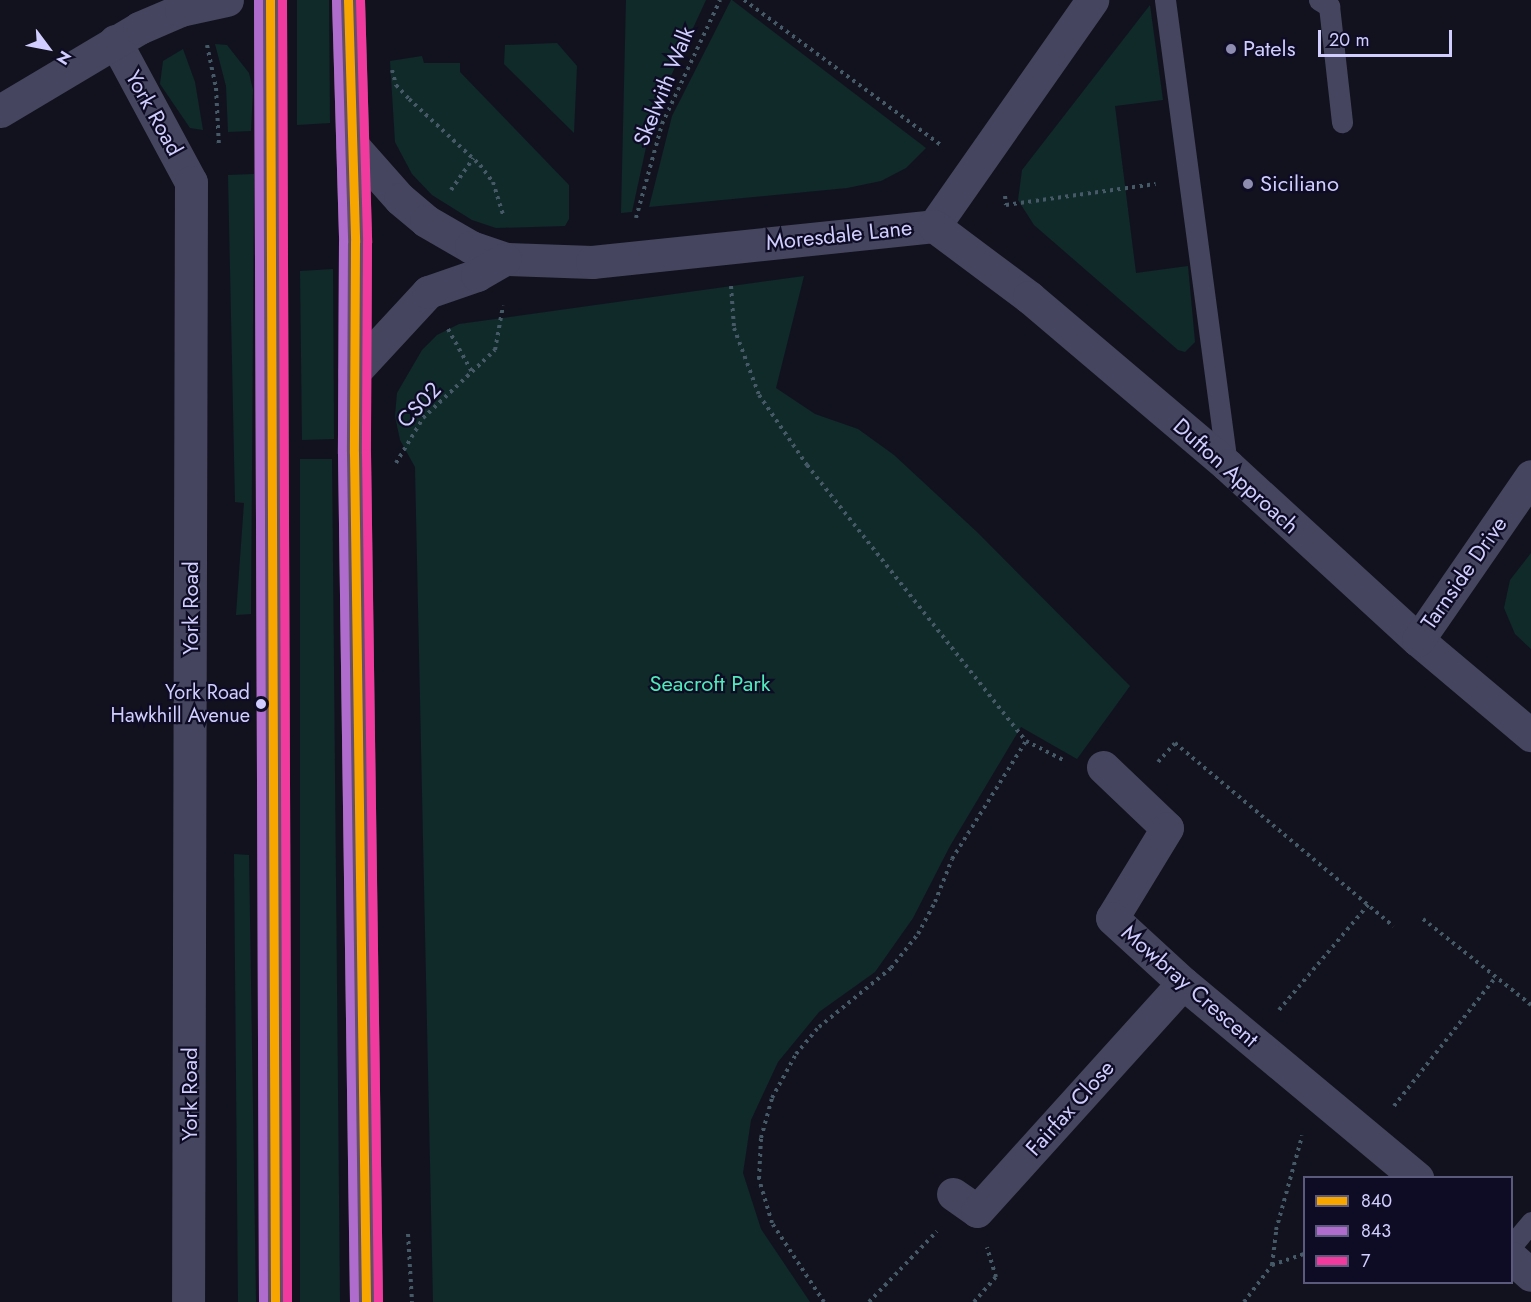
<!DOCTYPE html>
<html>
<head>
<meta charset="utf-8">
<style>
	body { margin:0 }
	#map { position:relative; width:1531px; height:1302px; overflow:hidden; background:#12121e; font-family:Jost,sans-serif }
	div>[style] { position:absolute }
	.green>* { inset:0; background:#0f2a29 }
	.path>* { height:4px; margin-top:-2px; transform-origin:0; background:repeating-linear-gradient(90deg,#455967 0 3px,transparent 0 7.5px) }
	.lane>* { height:21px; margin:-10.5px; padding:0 10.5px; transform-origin:10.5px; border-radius:10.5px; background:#45455f }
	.street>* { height:33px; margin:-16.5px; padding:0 16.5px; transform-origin:16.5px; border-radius:16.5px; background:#45455f }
	.highway>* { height:33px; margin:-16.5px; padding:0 16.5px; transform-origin:16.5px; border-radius:16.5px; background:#644e6a }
	.bus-1>* { height:9px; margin:-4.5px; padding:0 4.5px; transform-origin:4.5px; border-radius:4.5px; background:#f7a600 }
	.bus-2>* { height:9px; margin:-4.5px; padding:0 4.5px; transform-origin:4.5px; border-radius:4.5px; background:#b06ccc }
	.bus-3>* { height:9px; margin:-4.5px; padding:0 4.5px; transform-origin:4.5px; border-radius:4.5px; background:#f13a9d }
	.dots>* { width:16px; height:16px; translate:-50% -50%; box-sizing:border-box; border:3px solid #0e0c24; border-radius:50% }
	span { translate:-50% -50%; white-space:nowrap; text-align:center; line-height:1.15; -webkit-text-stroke:4.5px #0e0c24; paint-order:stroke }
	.bus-label { font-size:20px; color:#d1ceff }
	.right { translate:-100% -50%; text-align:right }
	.poi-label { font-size:22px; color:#d1ceff }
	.left { translate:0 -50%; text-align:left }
	.street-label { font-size:22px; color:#d1ceff }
	.park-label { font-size:22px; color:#4eebba }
	.legend { position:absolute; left:1303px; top:1176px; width:210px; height:108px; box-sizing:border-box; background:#0e0c24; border:2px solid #5c5a7c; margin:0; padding:8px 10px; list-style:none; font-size:18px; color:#d1ceff }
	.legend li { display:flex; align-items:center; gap:12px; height:30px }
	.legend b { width:30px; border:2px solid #5c5a7c }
	.north { position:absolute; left:18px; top:18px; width:60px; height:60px; -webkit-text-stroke:4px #0e0c24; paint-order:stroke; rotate:122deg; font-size:16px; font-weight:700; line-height:24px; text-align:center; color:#d1ceff }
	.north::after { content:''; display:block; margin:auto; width:21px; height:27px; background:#d1ceff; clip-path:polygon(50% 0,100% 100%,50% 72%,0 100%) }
	.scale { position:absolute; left:1318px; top:30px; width:134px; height:27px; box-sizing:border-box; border:3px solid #d1ceff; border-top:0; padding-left:8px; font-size:18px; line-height:21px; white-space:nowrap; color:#d1ceff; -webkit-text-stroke:4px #0e0c24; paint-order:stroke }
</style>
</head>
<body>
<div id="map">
	<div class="green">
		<div style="clip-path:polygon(297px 0,329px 0,330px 123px,297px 125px)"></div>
		<div style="clip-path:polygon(626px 0,706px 0,653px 115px,632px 212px,621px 213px)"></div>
		<div style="clip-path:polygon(731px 0,732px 0,926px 148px,906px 168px,881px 181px,847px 188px,649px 207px,672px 116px)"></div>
		<div style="clip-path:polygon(1150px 5px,1163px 100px,1115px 106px,1136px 273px,1188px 266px,1195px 342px,1185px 352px,1178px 350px,1034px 225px,1018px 200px,1022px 170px)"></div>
		<div style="clip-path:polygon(557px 43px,577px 66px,574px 133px,504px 64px,505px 45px)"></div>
		<div style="clip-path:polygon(215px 44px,227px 45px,249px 73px,253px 90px,251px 131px,228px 132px,226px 86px)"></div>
		<div style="clip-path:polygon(183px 49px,195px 82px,203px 130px,190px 128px,160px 84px,163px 61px)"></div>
		<div style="clip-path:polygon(422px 56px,424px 63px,460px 63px,460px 72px,569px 185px,569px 219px,565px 226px,496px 228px,472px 220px,432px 195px,412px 174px,395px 142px,390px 61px)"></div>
		<div style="clip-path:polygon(254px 174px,251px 614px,236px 615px,244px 503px,235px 502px,228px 175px)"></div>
		<div style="clip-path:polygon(333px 269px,334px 439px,302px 440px,300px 271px)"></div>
		<div style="clip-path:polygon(804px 276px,776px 388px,815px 414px,858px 429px,894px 455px,977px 532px,1130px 686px,1077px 759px,1021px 727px,950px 846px,913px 918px,875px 972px,819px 1012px,778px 1062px,751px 1120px,743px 1173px,761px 1229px,810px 1302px,433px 1302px,415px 467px,400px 440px,395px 416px,397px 393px,422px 350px,437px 335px,459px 324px)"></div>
		<div style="clip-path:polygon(300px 459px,332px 459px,340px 1302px,300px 1302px)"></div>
		<div style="clip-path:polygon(1531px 553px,1531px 649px,1515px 634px,1504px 608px,1510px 580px)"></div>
		<div style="clip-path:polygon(234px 854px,249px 855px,256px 1302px,238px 1302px)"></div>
	</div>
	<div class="path">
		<div style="left:744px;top:0;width:246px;rotate:36.4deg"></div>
		<div style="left:207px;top:45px;width:44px;rotate:78.2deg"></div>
		<div style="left:216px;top:88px;width:59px;rotate:87.1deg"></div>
		<div style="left:392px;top:70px;width:16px;rotate:75deg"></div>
		<div style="left:396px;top:85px;width:19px;rotate:47deg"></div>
		<div style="left:409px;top:99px;width:97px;rotate:42.9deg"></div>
		<div style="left:480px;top:165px;width:21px;rotate:53deg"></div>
		<div style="left:493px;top:182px;width:34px;rotate:73deg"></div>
		<div style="left:451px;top:190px;width:39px;rotate:-55deg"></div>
		<div style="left:1005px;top:196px;width:9px;rotate:84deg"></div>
		<div style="left:1006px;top:205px;width:151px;rotate:-8deg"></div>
		<div style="left:636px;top:218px;width:98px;rotate:-74.5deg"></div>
		<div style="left:662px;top:124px;width:137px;rotate:-64.9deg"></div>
		<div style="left:731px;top:286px;width:42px;rotate:85.9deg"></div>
		<div style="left:734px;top:328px;width:72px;rotate:69.5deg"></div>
		<div style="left:759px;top:395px;width:85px;rotate:55.6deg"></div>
		<div style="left:807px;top:465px;width:352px;rotate:51.6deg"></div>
		<div style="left:448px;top:329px;width:51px;rotate:60.9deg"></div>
		<div style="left:396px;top:463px;width:52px;rotate:-59deg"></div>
		<div style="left:423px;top:418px;width:99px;rotate:-43.4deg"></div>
		<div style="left:495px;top:350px;width:45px;rotate:-79.7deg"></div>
		<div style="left:1158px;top:762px;width:25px;rotate:-48deg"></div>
		<div style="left:1175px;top:743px;width:285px;rotate:40deg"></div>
		<div style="left:1423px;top:919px;width:138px;rotate:38.5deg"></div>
		<div style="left:1279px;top:1010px;width:138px;rotate:-49.7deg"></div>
		<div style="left:1394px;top:1106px;width:164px;rotate:-51.7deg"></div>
		<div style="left:408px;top:1234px;width:68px;rotate:86.6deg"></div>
		<div style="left:1272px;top:1265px;width:34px;rotate:-19deg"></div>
		<div style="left:824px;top:1302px;width:95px;rotate:-123.4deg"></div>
		<div style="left:772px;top:1223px;width:46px;rotate:-106.5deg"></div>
		<div style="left:759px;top:1179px;width:41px;rotate:-87.2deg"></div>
		<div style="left:761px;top:1138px;width:41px;rotate:-74.6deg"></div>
		<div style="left:772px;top:1098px;width:50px;rotate:-61.4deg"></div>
		<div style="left:796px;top:1054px;width:35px;rotate:-50deg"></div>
		<div style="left:819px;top:1027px;width:93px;rotate:-39.3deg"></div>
		<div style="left:891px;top:968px;width:43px;rotate:-51.5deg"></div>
		<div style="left:918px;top:934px;width:36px;rotate:-62deg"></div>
		<div style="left:935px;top:902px;width:46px;rotate:-68.4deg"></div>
		<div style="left:952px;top:859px;width:139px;rotate:-57.9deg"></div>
		<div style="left:1026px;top:741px;width:44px;rotate:27.1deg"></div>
		<div style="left:869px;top:1302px;width:98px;rotate:-46.2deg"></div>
		<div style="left:974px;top:1302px;width:33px;rotate:-49deg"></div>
		<div style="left:996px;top:1277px;width:31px;rotate:-107deg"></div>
		<div style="left:1244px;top:1302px;width:46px;rotate:-52.9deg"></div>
		<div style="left:1272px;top:1265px;width:35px;rotate:-83deg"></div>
		<div style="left:1276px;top:1230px;width:98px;rotate:-74.5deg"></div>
	</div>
	<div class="lane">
		<div style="left:1165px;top:0;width:469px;rotate:82.4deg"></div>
		<div style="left:1319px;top:0;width:12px;rotate:31deg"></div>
		<div style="left:1329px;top:6px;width:117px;rotate:83.6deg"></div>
		<div style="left:1512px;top:1245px;width:30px;rotate:-50deg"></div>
	</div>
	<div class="street">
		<div style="left:115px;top:41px;width:160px;rotate:61.7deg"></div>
		<div style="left:191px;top:182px;width:1120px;rotate:90.15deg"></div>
		<div style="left:0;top:111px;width:162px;rotate:-30.8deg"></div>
		<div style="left:139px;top:28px;width:46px;rotate:-23.2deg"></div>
		<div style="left:181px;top:10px;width:47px;rotate:-12.3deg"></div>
		<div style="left:352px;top:145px;width:72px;rotate:48.4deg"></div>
		<div style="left:400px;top:199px;width:34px;rotate:40deg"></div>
		<div style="left:426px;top:221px;width:52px;rotate:30deg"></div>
		<div style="left:471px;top:247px;width:36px;rotate:19deg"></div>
		<div style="left:505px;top:259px;width:87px;rotate:2deg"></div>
		<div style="left:592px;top:262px;width:344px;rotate:-6deg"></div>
		<div style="left:934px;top:226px;width:276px;rotate:-55deg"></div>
		<div style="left:934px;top:226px;width:119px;rotate:36.8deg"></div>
		<div style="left:1029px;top:297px;width:260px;rotate:40.3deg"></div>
		<div style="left:1227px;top:465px;width:259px;rotate:42.5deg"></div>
		<div style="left:1418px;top:640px;width:148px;rotate:40.1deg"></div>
		<div style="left:354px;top:372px;width:109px;rotate:-47.2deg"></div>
		<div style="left:428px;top:292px;width:52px;rotate:-19.1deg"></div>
		<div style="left:477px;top:275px;width:32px;rotate:-30deg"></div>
		<div style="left:1418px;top:640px;width:199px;rotate:-55.4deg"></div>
		<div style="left:1103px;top:767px;width:88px;rotate:43.6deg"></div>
		<div style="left:1167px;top:828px;width:105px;rotate:121.4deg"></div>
		<div style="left:1112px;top:918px;width:96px;rotate:42.5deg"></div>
		<div style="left:1183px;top:983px;width:305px;rotate:39.8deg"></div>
		<div style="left:953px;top:1194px;width:29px;rotate:35deg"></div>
		<div style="left:977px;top:1211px;width:307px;rotate:-47.9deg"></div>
		<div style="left:1512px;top:1258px;width:25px;rotate:42deg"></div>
	</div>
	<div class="highway">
		<div style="left:270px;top:0;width:1302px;rotate:89.78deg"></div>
		<div style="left:348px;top:0;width:242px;rotate:88.3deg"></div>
		<div style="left:355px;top:242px;width:211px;rotate:90.3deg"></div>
		<div style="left:354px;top:453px;width:849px;rotate:89.19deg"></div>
	</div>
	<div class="bus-1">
		<div style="left:270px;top:0;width:1302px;rotate:89.78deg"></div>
		<div style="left:348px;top:0;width:242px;rotate:88.3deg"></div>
		<div style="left:355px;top:242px;width:211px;rotate:90.3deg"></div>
		<div style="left:354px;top:453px;width:849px;rotate:89.19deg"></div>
	</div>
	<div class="bus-2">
		<div style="left:258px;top:0;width:1302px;rotate:89.78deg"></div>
		<div style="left:336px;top:0;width:242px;rotate:88.3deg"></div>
		<div style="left:343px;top:242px;width:211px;rotate:90.3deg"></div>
		<div style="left:342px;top:453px;width:849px;rotate:89.19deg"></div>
	</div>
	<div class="bus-3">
		<div style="left:282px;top:0;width:1302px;rotate:89.78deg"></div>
		<div style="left:360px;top:0;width:242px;rotate:88.3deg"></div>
		<div style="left:367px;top:242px;width:211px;rotate:90.3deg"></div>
		<div style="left:366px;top:453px;width:849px;rotate:89.19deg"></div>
	</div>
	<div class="dots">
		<div style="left:1231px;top:49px;background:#8e8cb0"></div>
		<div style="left:1248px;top:184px;background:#8e8cb0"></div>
		<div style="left:261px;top:704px;background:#d1ceff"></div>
	</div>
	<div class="bus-label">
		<span class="right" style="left:250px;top:704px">York Road<br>Hawkhill Avenue</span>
	</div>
	<div class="poi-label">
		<span class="left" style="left:1243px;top:49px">Patels</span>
		<span class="left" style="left:1260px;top:184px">Siciliano</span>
	</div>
	<div class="street-label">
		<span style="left:664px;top:86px;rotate:-68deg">Skelwith Walk</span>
		<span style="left:154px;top:113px;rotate:61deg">York Road</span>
		<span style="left:839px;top:235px;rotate:-6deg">Moresdale Lane</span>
		<span style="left:419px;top:405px;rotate:-47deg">CS02</span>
		<span style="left:1236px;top:476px;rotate:42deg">Dufton Approach</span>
		<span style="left:1464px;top:573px;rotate:-55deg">Tarnside Drive</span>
		<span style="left:191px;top:608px;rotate:-90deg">York Road</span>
		<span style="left:1190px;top:986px;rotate:41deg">Mowbray Crescent</span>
		<span style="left:190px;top:1094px;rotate:-90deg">York Road</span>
		<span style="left:1070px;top:1108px;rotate:-48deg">Fairfax Close</span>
	</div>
	<div class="park-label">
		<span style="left:710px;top:684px">Seacroft Park</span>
	</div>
	<ul class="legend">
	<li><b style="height:8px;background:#f7a600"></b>840</li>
	<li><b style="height:8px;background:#b06ccc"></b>843</li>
	<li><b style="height:8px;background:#f13a9d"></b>7</li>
	</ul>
	<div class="north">N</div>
	<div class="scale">20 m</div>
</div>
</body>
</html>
